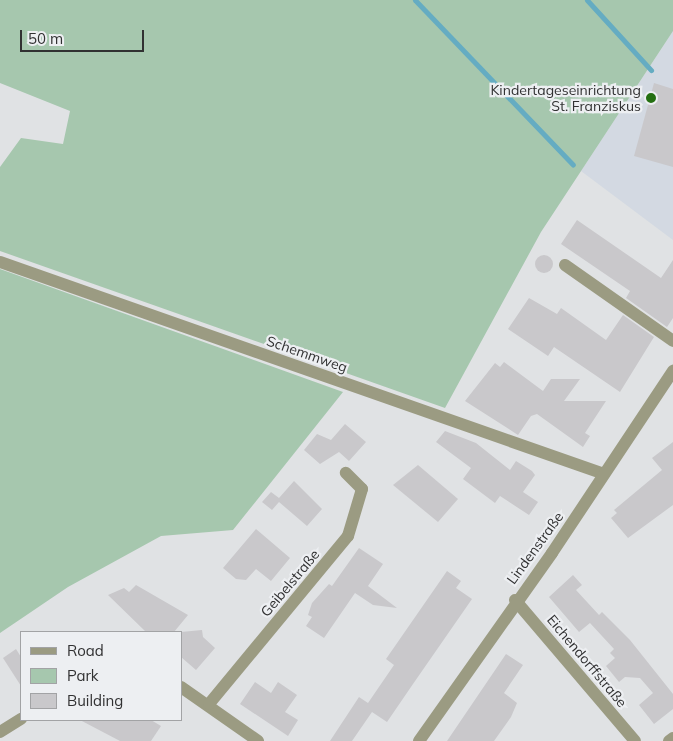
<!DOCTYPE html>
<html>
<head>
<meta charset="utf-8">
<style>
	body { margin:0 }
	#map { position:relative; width:673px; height:741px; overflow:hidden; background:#e0e2e4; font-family:Mulish,sans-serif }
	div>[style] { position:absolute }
	.built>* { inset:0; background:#d3d9e2 }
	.green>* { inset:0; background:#a6c7ae }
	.stream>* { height:5px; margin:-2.5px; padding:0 2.5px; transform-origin:2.5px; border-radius:2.5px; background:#65acc2 }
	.building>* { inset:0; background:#c9c8cb }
	.round { border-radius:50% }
	.minor>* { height:12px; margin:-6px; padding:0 6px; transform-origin:6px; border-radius:6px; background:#9b9b82 }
	.dots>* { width:14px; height:14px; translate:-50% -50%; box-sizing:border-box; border:2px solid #edeff2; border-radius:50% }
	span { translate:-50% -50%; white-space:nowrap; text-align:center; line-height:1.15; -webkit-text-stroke:4.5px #edeff2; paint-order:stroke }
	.poi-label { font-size:14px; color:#313132 }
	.right { translate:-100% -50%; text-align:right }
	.street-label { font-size:14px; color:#313132 }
	.legend { position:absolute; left:20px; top:631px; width:162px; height:90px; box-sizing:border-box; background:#edeff2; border:1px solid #a2a3a5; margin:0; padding:6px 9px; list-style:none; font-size:15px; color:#313132 }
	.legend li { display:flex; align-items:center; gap:10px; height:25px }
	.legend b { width:25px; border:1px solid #a2a3a5 }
	.scale { position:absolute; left:20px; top:30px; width:124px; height:22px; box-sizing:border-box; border:2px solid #313132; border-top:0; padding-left:6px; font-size:15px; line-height:18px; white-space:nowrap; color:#313132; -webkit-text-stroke:4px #edeff2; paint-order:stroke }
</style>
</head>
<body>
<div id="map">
	<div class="built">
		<div style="clip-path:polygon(673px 31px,673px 240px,581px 171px)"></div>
	</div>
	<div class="green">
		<div style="clip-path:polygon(0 0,673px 0,673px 31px,541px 232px,445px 408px,0 251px,0 167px,21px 138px,63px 144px,70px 111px,0 83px)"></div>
		<div style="clip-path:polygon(0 269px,343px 392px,233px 530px,161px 536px,68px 587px,0 633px)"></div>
	</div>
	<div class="stream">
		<div style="left:415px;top:0;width:228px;rotate:46.2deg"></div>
		<div style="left:587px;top:0;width:95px;rotate:47.6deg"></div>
	</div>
	<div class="building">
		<div style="clip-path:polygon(654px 83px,673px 89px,673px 167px,634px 156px)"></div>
		<div style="clip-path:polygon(577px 220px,661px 278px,673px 260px,673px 318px,667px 327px,626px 298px,630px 291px,561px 244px)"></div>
		<div class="round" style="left:535px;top:255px;width:18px;height:18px"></div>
		<div style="clip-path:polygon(529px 298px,557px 314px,561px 308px,606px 340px,623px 315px,654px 337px,620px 392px,554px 347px,548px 356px,508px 329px)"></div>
		<div style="clip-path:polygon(504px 362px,543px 391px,551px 379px,580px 379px,564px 401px,606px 401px,585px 433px,590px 436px,583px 447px,537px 414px,531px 416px,518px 435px,465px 401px,495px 363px,500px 367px)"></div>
		<div style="clip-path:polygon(345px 424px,366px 442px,349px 461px,339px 452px,320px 464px,304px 450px,317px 434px,331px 440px)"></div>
		<div style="clip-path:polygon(445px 431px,476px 443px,510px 470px,516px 461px,532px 471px,535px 475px,523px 492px,538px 502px,529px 515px,500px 496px,495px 503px,463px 479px,471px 468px,436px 442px)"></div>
		<div style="clip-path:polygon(673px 442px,673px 505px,628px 538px,611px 518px,617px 513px,614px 510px,662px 470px,652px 458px)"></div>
		<div style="clip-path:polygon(418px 465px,458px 499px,438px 522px,393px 485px)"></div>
		<div style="clip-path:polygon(294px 481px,322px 509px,307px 526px,279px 502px,272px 510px,262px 502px,271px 492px,279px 498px)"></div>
		<div style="clip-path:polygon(256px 529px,290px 558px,271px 581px,256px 569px,246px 580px,236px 579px,223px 568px)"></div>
		<div style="clip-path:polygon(359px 548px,383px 564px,368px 586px,397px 608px,373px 605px,355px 593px,324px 638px,306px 626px,312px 617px,308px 615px,312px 603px,329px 584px,332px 586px)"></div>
		<div style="clip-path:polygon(447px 571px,461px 581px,456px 588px,472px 599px,413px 684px,387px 722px,372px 712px,352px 741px,330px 741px,359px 697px,368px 703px,394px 665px,386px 659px)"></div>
		<div style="clip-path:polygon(573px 575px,582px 585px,576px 590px,599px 615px,602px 612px,630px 640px,673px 694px,673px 709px,654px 724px,639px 705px,653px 693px,640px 678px,625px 677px,619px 682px,606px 666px,615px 658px,610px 653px,614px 649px,590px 623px,579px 632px,549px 597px)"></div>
		<div style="clip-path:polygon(136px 585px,188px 615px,174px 632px,146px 632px,108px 595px,124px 588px,129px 592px)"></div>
		<div style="clip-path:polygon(202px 630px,203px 637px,215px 648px,196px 670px,181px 657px,181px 632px)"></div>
		<div style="clip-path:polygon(16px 649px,21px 657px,21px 686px,3px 658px)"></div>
		<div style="clip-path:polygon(506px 654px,523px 665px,504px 693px,517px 703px,511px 717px,494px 741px,447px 741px)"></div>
		<div style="clip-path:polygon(255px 682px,271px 693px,278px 682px,297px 695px,285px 712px,298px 720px,288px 736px,240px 704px)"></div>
		<div style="clip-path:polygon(80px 720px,151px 720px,161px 726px,151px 741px,120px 741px)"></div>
	</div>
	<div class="minor">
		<div style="left:0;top:262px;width:640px;rotate:19.34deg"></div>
		<div style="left:565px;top:265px;width:132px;rotate:35.1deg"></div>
		<div style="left:515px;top:600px;width:185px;rotate:49.6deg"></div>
		<div style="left:181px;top:687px;width:94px;rotate:35deg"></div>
		<div style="left:209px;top:704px;width:218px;rotate:-50.4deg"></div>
		<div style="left:348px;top:536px;width:49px;rotate:-73.4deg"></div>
		<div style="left:362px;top:489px;width:23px;rotate:-135deg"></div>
		<div style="left:0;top:732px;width:25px;rotate:-32deg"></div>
		<div style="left:419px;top:741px;width:230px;rotate:-54.7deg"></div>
		<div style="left:552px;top:553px;width:219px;rotate:-56.4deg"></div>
		<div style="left:669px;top:741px;width:5px;rotate:-37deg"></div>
	</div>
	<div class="dots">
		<div style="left:651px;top:98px;background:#246f11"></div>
	</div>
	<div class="poi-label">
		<span class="right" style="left:641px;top:98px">Kindertageseinrichtung<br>St. Franziskus</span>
	</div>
	<div class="street-label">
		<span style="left:307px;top:354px;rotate:19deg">Schemmweg</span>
		<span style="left:535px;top:548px;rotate:-54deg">Lindenstraße</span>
		<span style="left:290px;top:583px;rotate:-50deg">Geibelstraße</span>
		<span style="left:587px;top:661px;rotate:50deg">Eichendorffstraße</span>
	</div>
	<ul class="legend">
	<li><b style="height:6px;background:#9b9b82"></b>Road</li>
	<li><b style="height:14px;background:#a6c7ae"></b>Park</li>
	<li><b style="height:14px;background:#c9c8cb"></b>Building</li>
	</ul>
	<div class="scale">50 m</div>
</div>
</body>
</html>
